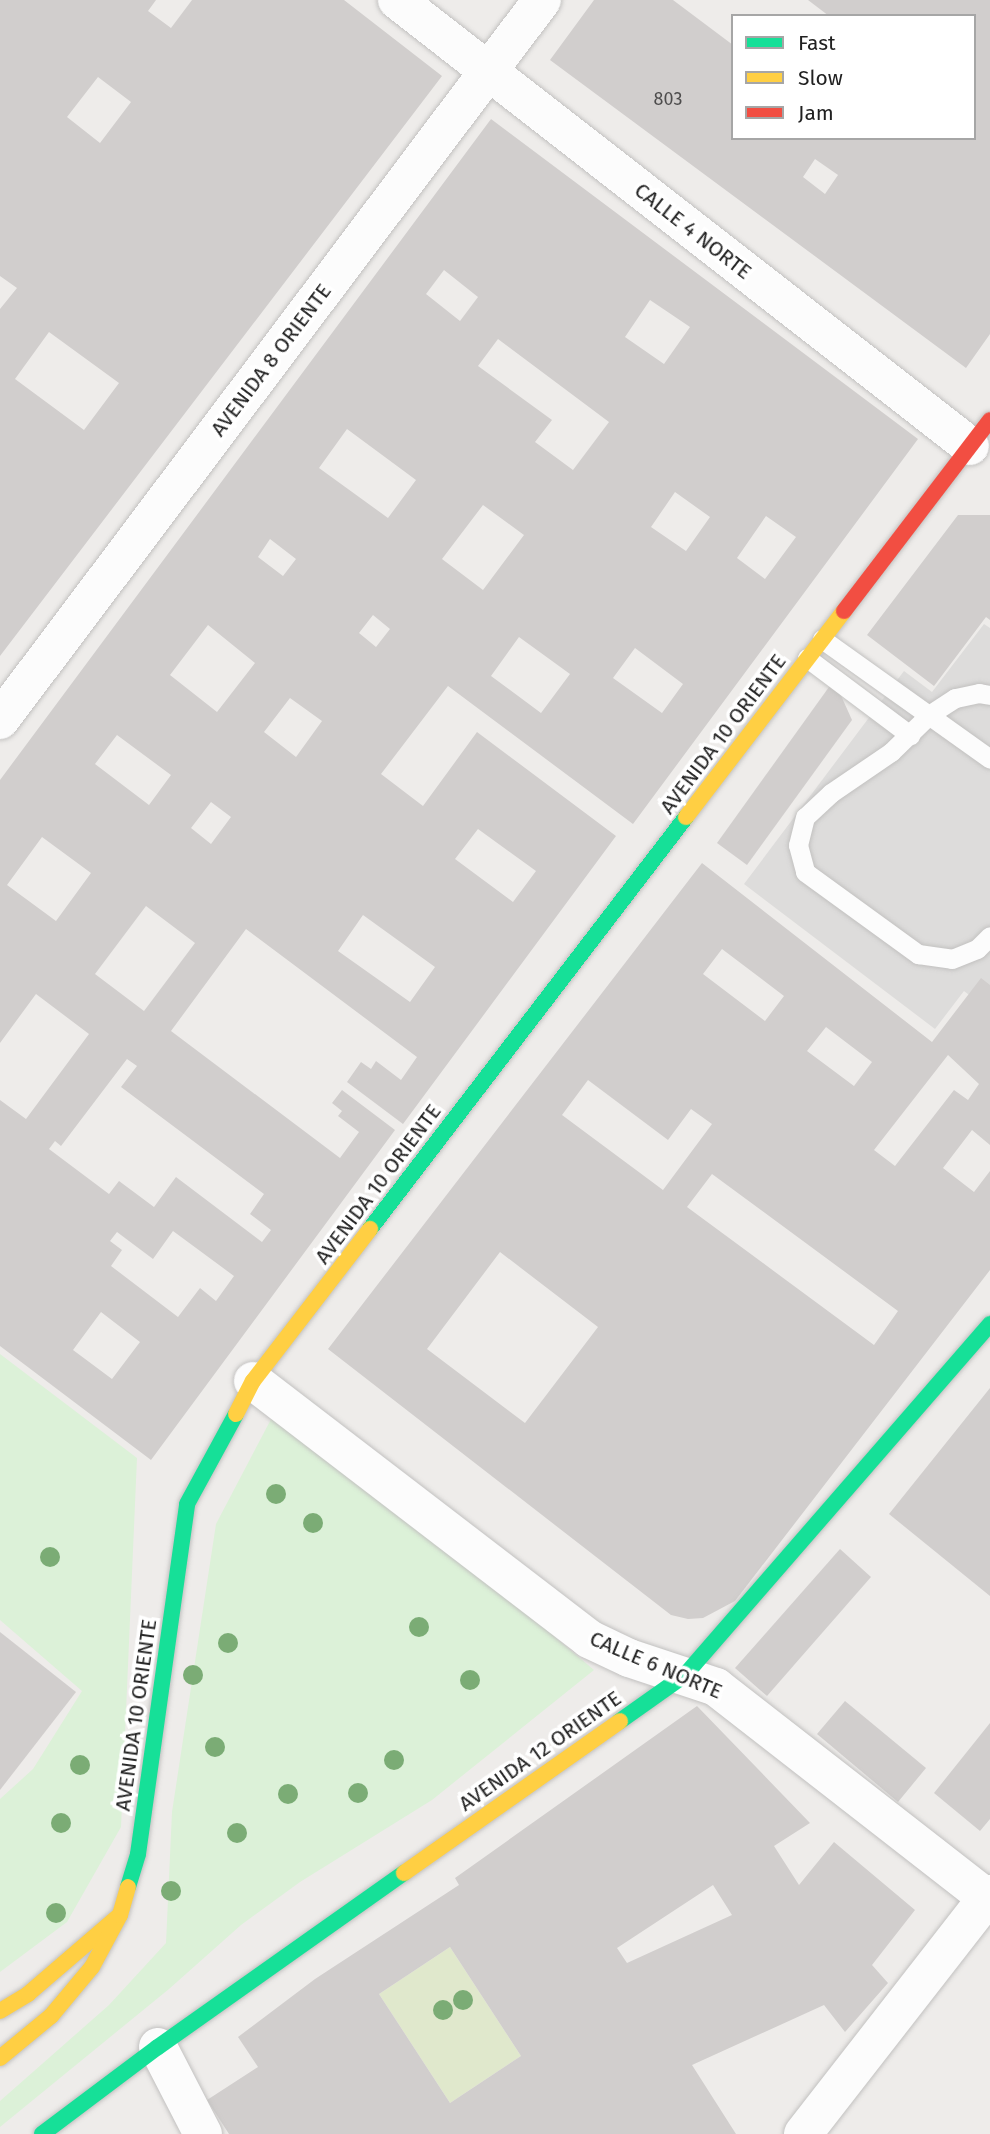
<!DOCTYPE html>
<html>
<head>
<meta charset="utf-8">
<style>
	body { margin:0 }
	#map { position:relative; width:990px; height:2134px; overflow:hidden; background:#eeecea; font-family:"Fira Sans",sans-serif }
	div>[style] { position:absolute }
	.religious>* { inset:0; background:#dddcdb }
	.grass>* { inset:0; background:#e0e8cc }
	.park>* { inset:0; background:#dcf1d8 }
	.building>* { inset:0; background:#d1cecd }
	.roads { filter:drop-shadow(0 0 2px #c2c1c0) drop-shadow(0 0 2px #c2c1c0) }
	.lane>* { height:19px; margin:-9.5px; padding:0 9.5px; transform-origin:9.5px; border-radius:9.5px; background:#fcfcfc }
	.street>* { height:38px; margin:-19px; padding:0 19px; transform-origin:19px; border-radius:19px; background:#fcfcfc }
	.fast>* { height:16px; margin:-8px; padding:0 8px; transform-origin:8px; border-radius:8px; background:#16e098 }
	.slow>* { height:16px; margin:-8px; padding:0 8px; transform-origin:8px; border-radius:8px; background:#ffcf43 }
	.jam>* { height:16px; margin:-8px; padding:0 8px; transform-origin:8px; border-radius:8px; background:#f24e42 }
	.trees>* { width:20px; height:20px; margin:-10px; border-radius:50%; background:#7bac75 }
	span { translate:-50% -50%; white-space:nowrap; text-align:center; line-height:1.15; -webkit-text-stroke:7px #fff; paint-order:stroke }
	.number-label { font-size:18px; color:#4d4c4c }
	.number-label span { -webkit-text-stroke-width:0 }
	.street-label { font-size:21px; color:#212121 }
	.legend { position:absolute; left:731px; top:14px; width:245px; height:126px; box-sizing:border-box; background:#fff; border:2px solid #a6a6a6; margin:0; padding:9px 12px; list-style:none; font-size:21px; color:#212121 }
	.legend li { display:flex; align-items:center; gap:14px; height:35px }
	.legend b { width:35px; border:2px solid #a6a6a6 }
</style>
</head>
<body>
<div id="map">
	<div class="religious">
		<div style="clip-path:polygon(984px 624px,990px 628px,990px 1011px,964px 991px,935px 1029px,744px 884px,904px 671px,932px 692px)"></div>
	</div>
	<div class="grass">
		<div style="clip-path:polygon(450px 1947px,521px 2056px,450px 2103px,379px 1994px)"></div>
	</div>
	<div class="park">
		<div style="clip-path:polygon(0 1354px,137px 1458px,121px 1827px,67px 1922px,0 1972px,0 1799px,33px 1769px,82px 1691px,0 1620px)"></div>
		<div style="clip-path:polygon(279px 1404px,594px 1670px,432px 1800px,300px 1882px,241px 1925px,169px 1989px,0 2127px,0 2101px,109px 2005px,166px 1943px,172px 1812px,216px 1524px)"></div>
	</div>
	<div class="building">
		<div style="clip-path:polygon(evenodd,0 0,156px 0,148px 11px,171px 28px,192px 0,344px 0,442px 76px,0 656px,0 309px,17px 288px,0 276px,0 0,98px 77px,131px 102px,100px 143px,67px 117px,98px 77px,0 0,49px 332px,119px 383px,84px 430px,15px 379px,49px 332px)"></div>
		<div style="clip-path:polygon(evenodd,594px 0,673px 0,733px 45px,733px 138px,974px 138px,974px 16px,829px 16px,808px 0,990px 0,990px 334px,966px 368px,550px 60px,594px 0,815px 159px,838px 175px,825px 194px,803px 177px,815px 159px)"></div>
		<div style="clip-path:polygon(evenodd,491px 119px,918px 439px,633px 824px,448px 686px,381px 774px,423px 806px,477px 732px,616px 836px,403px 1124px,347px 1082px,361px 1062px,371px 1069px,376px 1061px,401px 1080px,417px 1057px,246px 929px,171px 1031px,340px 1158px,359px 1132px,338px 1116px,342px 1111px,332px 1103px,342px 1090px,395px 1130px,151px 1460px,0 1346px,0 1100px,26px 1119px,89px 1034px,36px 994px,0 1043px,0 780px,491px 119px,444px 270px,478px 297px,460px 321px,426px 294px,444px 270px,491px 119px,650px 300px,690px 327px,664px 364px,625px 337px,650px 300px,491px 119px,498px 339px,609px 422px,573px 470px,535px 442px,552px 420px,478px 366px,498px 339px,491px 119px,347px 429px,416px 480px,388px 518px,319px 468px,347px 429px,491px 119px,675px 492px,710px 517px,686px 551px,651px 527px,675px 492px,491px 119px,483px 505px,524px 535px,483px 590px,442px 559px,483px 505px,491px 119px,766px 516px,796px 537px,765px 579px,737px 558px,766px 516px,491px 119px,270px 539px,296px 559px,283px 576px,258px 557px,270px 539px,491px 119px,373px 615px,390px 629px,376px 647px,359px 633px,373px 615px,491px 119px,208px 625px,255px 663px,217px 712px,170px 675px,208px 625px,491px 119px,519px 637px,570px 674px,541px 713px,491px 676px,519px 637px,491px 119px,635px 648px,683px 684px,662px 713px,613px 678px,635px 648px,491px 119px,290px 698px,322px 721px,296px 757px,264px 732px,290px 698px,491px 119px,117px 735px,171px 775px,149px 805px,95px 764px,117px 735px,491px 119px,211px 802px,231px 817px,211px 844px,191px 828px,211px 802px,491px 119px,478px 829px,536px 871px,513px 902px,455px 859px,478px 829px,491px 119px,42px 837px,91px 873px,56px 921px,7px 885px,42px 837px,491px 119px,146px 906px,195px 943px,144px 1011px,95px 974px,146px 906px,491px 119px,363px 915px,435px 967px,410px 1002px,338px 951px,363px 915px,491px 119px,127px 1059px,137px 1066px,121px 1087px,264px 1194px,250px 1214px,271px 1230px,262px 1242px,176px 1177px,154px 1207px,119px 1181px,109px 1194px,49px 1149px,55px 1141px,61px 1146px,127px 1059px,491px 119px,173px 1231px,234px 1276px,216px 1301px,200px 1288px,178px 1317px,111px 1266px,122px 1250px,110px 1241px,117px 1232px,153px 1259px,173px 1231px,491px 119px,101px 1312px,140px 1342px,112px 1379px,73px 1350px,101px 1312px)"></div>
		<div style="clip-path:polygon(958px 515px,990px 515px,990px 620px,986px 617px,934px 686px,867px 635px)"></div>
		<div style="clip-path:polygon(834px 680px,852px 720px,747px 865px,717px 843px)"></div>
		<div style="clip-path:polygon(evenodd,702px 863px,932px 1042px,981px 978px,990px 985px,990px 1145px,972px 1130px,943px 1168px,974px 1192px,990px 1171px,990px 1270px,735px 1601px,703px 1618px,688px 1619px,671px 1615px,328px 1349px,702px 863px,722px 949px,784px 996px,765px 1021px,703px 974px,722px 949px,702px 863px,826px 1027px,872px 1062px,854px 1086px,807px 1051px,826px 1027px,702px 863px,948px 1055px,979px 1084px,968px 1100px,954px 1090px,895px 1166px,874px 1150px,948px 1055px,702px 863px,588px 1080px,668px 1140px,691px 1109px,712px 1124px,663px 1190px,562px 1115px,588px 1080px,702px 863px,712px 1174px,898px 1311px,874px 1345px,687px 1207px,712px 1174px,702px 863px,500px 1252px,598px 1327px,525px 1423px,427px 1349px,500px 1252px)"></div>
		<div style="clip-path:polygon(990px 1388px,990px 1596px,889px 1514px)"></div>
		<div style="clip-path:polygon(840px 1549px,871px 1577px,767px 1696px,735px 1668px)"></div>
		<div style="clip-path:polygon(0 1632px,76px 1692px,0 1790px)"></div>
		<div style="clip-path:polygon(845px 1701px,926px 1768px,898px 1802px,817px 1734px)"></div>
		<div style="clip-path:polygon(evenodd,697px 1706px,810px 1823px,774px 1846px,799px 1885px,834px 1842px,915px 1910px,872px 1965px,888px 1983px,845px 2032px,824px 2005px,692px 2065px,736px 2134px,229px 2134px,207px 2100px,258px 2067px,238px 2037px,315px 1979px,459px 1885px,455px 1878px,697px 1706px,713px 1885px,732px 1915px,627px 1963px,617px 1948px,713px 1885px,697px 1706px,450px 1947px,521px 2056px,450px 2103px,379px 1994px,450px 1947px)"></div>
		<div style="clip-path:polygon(990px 1723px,990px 1819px,980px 1831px,934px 1793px)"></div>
	</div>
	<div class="roads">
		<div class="lane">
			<div style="left:822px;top:639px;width:206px;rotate:35.5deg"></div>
			<div style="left:807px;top:658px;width:129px;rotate:36.8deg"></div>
			<div style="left:990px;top:695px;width:11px;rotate:-170deg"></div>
			<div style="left:979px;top:693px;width:25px;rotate:168deg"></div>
			<div style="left:955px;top:698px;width:31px;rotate:147deg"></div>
			<div style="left:929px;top:715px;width:53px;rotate:135.8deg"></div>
			<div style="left:891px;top:752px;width:73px;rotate:145.7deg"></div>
			<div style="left:831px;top:793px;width:35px;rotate:137deg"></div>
			<div style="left:805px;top:817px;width:29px;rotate:104deg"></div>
			<div style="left:798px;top:845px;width:28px;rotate:75deg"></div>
			<div style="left:805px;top:872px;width:140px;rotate:36deg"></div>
			<div style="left:918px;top:954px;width:34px;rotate:8deg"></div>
			<div style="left:952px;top:959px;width:27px;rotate:-22deg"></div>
			<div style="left:977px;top:949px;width:18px;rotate:-45deg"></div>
		</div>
		<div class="street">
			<div style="left:397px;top:0;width:726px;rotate:37.9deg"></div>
			<div style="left:0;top:720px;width:901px;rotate:-53.03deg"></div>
			<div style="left:253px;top:1381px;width:424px;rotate:37.5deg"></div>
			<div style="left:589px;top:1639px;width:44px;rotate:25.4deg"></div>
			<div style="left:629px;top:1658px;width:92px;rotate:18.4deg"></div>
			<div style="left:716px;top:1687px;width:347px;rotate:37.9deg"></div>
			<div style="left:158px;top:2047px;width:98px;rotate:62.7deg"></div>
			<div style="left:803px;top:2134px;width:304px;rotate:-52.1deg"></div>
		</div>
		<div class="fast">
			<div style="left:370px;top:1229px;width:519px;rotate:-52.51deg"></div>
			<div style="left:620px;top:1721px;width:80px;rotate:-35.3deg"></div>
			<div style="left:685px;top:1675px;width:465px;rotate:-49deg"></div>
			<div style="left:128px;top:1887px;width:34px;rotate:-73deg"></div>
			<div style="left:138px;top:1854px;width:353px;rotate:-82deg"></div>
			<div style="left:187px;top:1504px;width:102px;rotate:-61.4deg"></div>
			<div style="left:42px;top:2134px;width:145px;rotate:-36.9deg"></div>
			<div style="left:158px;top:2047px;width:301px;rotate:-35.3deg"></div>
		</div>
		<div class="slow">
			<div style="left:686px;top:817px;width:260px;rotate:-52.5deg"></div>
			<div style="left:236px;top:1414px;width:37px;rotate:-63deg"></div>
			<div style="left:253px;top:1381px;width:192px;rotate:-52.4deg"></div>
			<div style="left:404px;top:1873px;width:264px;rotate:-35.1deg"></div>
			<div style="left:0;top:2011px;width:33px;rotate:-31deg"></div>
			<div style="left:28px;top:1994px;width:121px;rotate:-40.7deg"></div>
			<div style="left:0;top:2058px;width:66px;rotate:-39.5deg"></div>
			<div style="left:51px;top:2016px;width:64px;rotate:-50.1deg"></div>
			<div style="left:92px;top:1967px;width:59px;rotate:-61.7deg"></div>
			<div style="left:120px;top:1915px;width:29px;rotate:-74deg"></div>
		</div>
		<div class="jam">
			<div style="left:844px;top:611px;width:240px;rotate:-52.6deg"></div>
		</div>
	</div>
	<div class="trees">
		<div style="left:276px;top:1494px"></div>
		<div style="left:313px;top:1523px"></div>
		<div style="left:50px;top:1557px"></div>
		<div style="left:419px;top:1627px"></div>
		<div style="left:228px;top:1643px"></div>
		<div style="left:193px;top:1675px"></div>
		<div style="left:470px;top:1680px"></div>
		<div style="left:215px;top:1747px"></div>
		<div style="left:394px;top:1760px"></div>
		<div style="left:80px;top:1765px"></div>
		<div style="left:358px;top:1793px"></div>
		<div style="left:288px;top:1794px"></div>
		<div style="left:61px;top:1823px"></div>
		<div style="left:237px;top:1833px"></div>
		<div style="left:171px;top:1891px"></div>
		<div style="left:56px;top:1913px"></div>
		<div style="left:463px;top:2000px"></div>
		<div style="left:443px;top:2010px"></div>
	</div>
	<div class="number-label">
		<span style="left:668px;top:99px">803</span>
	</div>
	<div class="street-label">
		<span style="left:693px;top:231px;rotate:38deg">CALLE 4 NORTE</span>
		<span style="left:271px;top:360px;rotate:-53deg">AVENIDA 8 ORIENTE</span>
		<span style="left:723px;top:734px;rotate:-53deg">AVENIDA 10 ORIENTE</span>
		<span style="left:378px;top:1184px;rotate:-53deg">AVENIDA 10 ORIENTE</span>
		<span style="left:656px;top:1665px;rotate:23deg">CALLE 6 NORTE</span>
		<span style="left:136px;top:1715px;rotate:-82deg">AVENIDA 10 ORIENTE</span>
		<span style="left:540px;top:1751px;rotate:-35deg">AVENIDA 12 ORIENTE</span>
	</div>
	<ul class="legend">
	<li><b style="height:9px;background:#16e098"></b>Fast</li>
	<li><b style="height:9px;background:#ffcf43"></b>Slow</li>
	<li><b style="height:9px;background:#f24e42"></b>Jam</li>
	</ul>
</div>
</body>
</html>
